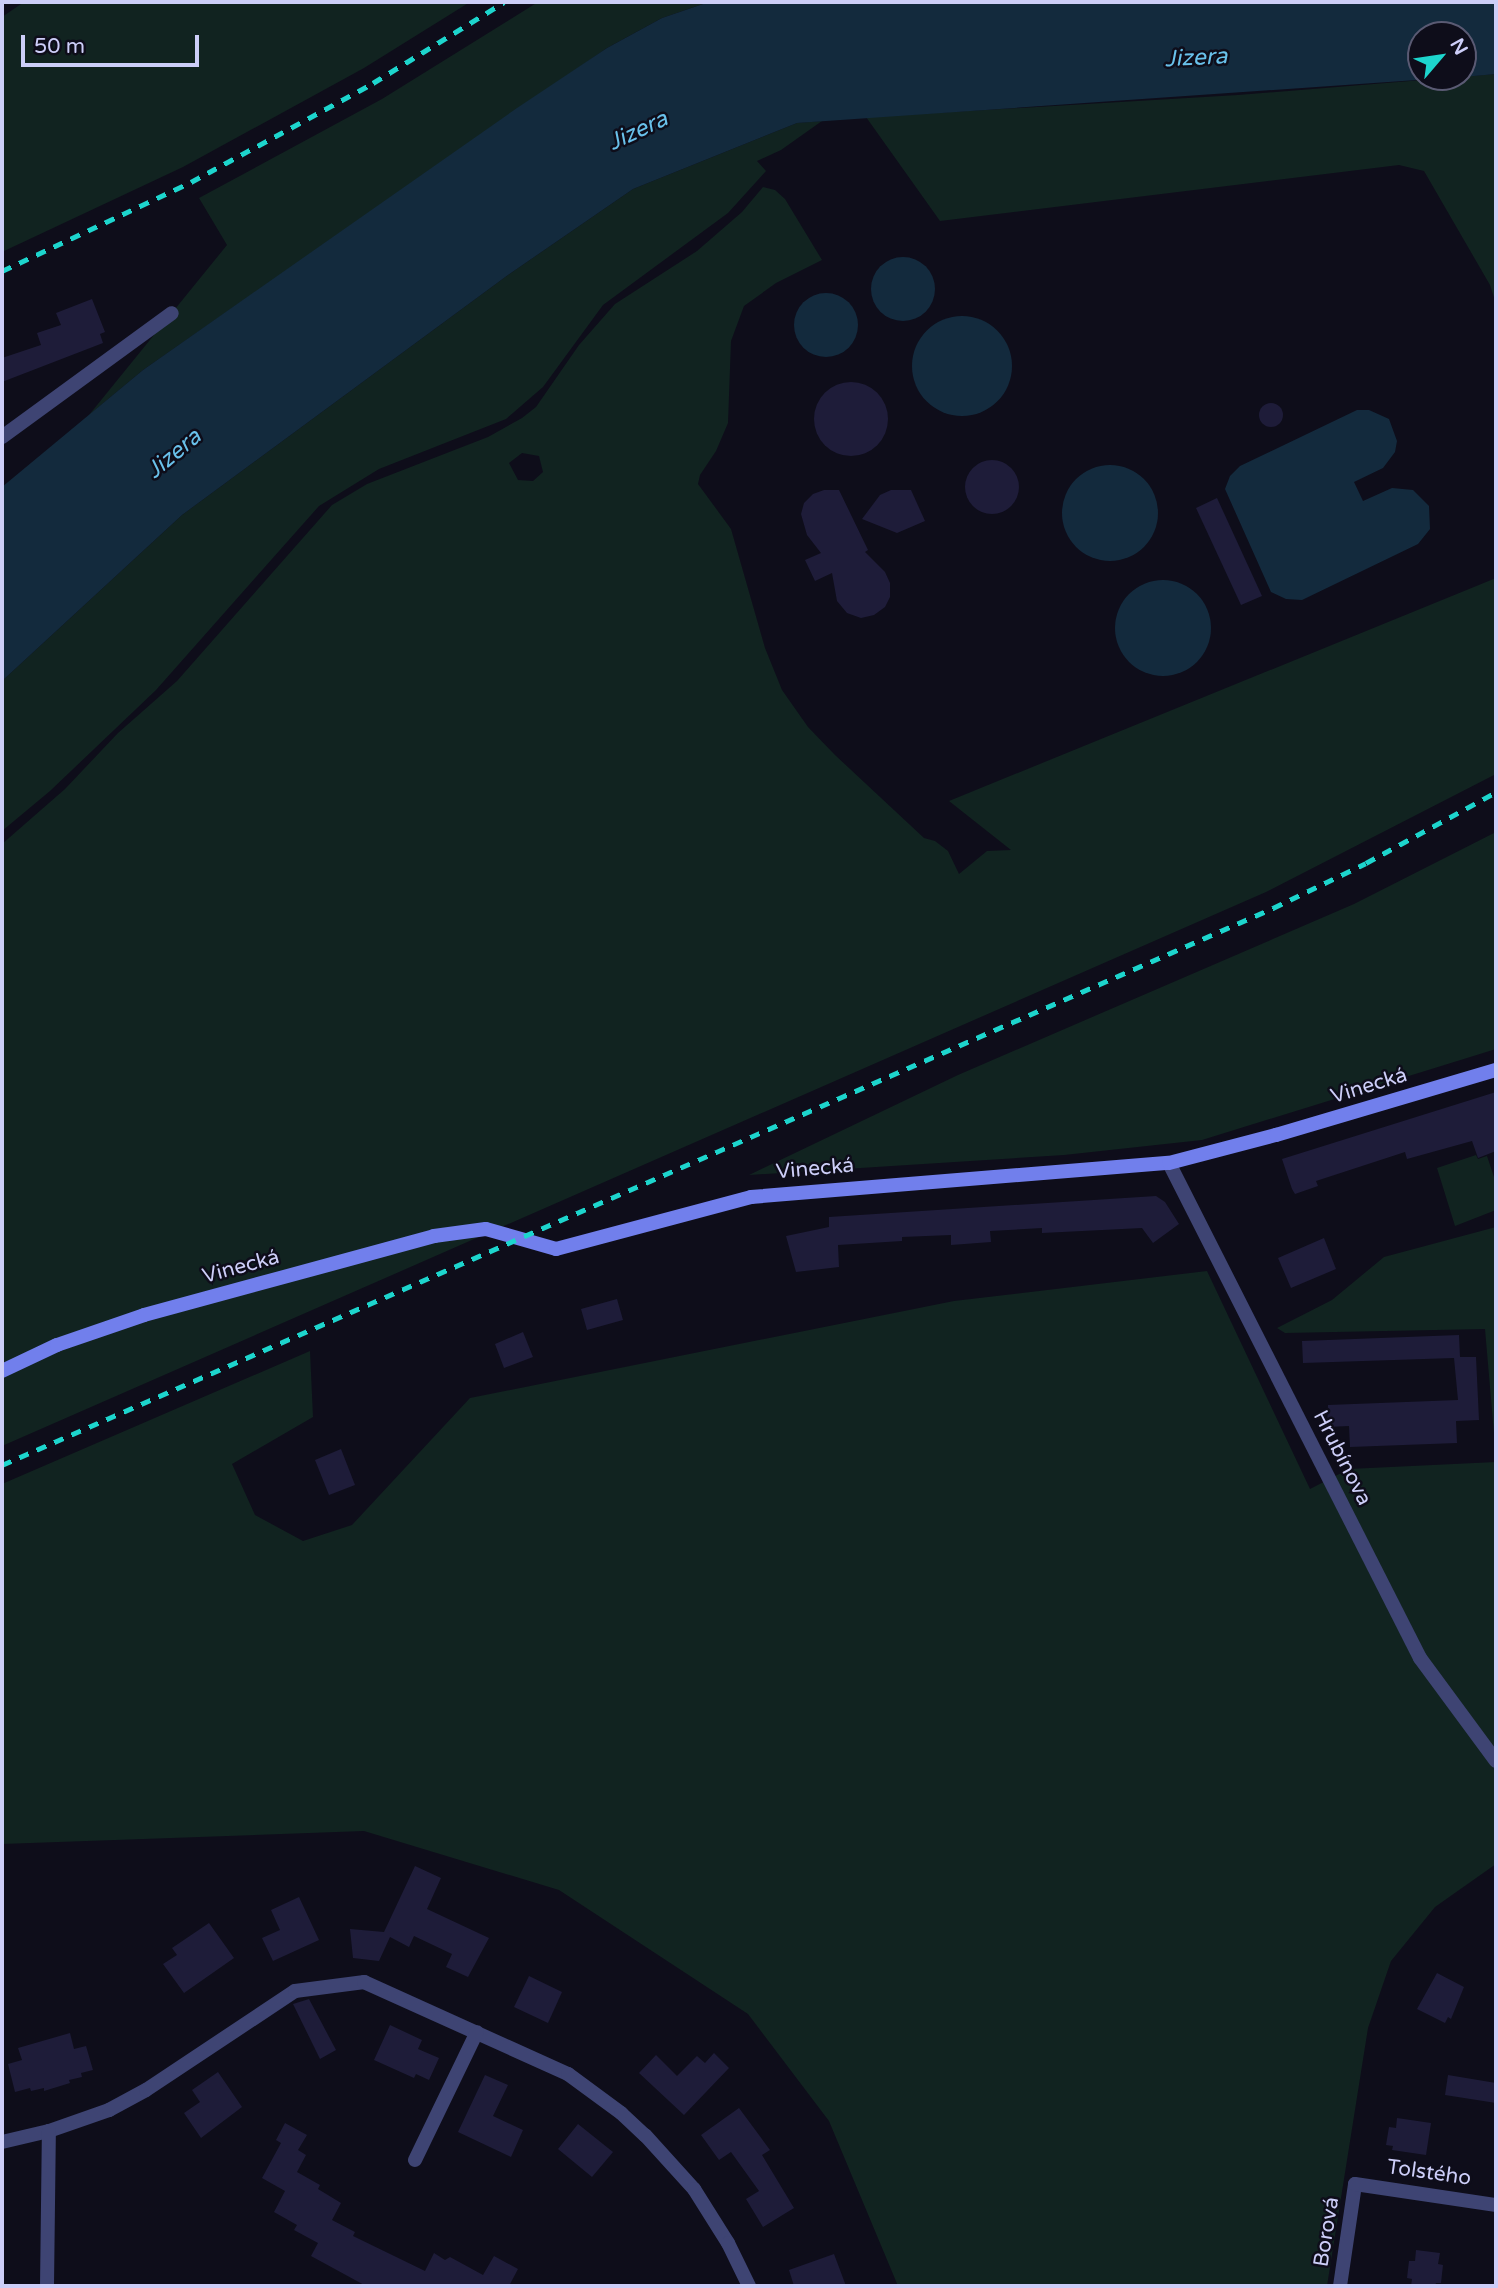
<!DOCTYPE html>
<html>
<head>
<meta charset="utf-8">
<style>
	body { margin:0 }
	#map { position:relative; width:1498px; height:2288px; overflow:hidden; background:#0e0d1a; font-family:"Varela Round",sans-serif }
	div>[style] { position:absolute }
	.green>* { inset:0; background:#112320 }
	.water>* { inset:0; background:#132a3d }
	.round { border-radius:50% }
	.building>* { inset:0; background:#1e1c39 }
	.street>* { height:14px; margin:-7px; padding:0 7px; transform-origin:7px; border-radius:7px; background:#3e4473 }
	.secondary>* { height:14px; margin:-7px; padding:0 7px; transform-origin:7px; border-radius:7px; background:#717fec }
	.rail>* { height:5px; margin-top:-2.5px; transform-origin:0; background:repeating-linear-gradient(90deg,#1dd5cd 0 10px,transparent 0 19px) }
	span { translate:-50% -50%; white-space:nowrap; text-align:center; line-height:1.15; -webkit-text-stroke:5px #0e0d1a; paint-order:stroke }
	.street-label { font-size:21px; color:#cdcef8 }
	.water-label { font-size:23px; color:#69c1eb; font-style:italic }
	.frame { position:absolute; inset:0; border:4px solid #cdcef8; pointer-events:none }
	.north { position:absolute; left:1407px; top:21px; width:70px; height:70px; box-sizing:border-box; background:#0e0d1a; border:2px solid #5a5a73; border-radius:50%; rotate:61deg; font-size:19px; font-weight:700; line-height:28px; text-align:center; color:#cdcef8 }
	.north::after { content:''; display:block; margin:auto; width:24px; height:32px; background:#1dd5cd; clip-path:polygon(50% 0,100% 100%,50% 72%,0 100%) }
	.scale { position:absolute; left:21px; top:35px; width:178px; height:32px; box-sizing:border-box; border:4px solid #cdcef8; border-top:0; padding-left:9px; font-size:21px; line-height:24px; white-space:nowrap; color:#cdcef8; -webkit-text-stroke:5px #0e0d1a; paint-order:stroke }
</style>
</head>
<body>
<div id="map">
	<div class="green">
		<div style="clip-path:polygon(24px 2px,470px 2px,364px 68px,183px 167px,2px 252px,2px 17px)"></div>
		<div style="clip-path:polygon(538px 2px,709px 2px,662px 18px,607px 48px,143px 370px,89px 415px,227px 245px,199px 198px,382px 99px)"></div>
		<div style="clip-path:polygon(1496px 74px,1496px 304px,1490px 285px,1424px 171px,1399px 165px,940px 221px,866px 117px,1238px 95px)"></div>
		<div style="clip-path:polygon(822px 121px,781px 150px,757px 161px,766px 171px,728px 213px,603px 305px,543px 387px,506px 419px,379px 469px,319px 506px,156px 690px,50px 791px,2px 831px,2px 681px,182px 515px,508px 275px,633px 189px,797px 123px)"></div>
		<div style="clip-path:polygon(evenodd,763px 187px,775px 190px,785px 199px,822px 260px,776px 283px,744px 306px,731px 341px,728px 423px,716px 451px,700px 475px,698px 484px,731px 529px,765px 648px,782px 690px,808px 727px,835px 755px,924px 838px,935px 841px,948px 851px,959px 874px,987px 851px,1011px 850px,949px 801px,1496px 578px,1496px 774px,1266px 892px,2px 1446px,2px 844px,65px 789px,118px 733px,177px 681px,332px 505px,367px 484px,488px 437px,522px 418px,536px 407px,579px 345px,615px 304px,697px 251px,742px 212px,763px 187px,522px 453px,539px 456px,543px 472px,533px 481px,518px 480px,509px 463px,522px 453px)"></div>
		<div style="clip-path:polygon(1496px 832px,1496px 1049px,1202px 1140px,1064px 1155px,749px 1175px,958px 1075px,1354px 904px)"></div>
		<div style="clip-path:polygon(1476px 1155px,1478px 1159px,1487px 1156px,1496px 1183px,1496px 1210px,1455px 1226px,1437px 1168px)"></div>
		<div style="clip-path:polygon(1496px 1227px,1496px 1457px,1485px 1329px,1285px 1333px,1277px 1328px,1332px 1300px,1384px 1257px)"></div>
		<div style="clip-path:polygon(1207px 1271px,1310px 1489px,1349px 1469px,1496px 1462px,1496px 1864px,1435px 1907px,1391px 1961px,1368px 2028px,1327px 2286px,898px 2286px,829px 2121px,748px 2014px,559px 1890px,364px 1831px,2px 1844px,2px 1484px,310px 1351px,313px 1417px,232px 1464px,255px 1515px,303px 1541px,352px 1525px,470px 1398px,954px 1301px)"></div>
	</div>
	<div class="water">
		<div style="clip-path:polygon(709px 2px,1496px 2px,1496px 74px,1463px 77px,1463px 35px,1421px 35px,1421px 77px,1460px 77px,797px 123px,633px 189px,508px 275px,182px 515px,2px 681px,2px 487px,143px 370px,517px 108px,607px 48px,662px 18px)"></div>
		<div class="round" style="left:871px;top:257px;width:64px;height:64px"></div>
		<div class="round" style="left:794px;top:293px;width:64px;height:64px"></div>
		<div class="round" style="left:912px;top:316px;width:100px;height:100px"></div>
		<div style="clip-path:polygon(1357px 410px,1369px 410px,1389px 419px,1397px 441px,1395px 452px,1383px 468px,1354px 482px,1363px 501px,1392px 488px,1413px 490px,1429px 506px,1430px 529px,1418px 544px,1302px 600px,1286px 599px,1271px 592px,1225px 489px,1230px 476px,1240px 466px)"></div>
		<div class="round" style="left:1062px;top:465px;width:96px;height:96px"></div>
		<div class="round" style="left:1115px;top:580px;width:96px;height:96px"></div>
	</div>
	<div class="building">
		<div style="clip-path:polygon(92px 299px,105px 332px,100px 334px,103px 343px,2px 382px,2px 358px,41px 345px,37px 333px,61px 325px,56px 313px)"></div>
		<div class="round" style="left:814px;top:382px;width:74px;height:74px"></div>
		<div class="round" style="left:1259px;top:403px;width:24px;height:24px"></div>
		<div class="round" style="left:965px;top:460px;width:54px;height:54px"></div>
		<div style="clip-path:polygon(824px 490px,839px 490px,868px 550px,865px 552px,885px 572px,890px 583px,890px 597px,885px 607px,874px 615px,861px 618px,847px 613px,837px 601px,832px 573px,815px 581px,805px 560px,821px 553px,807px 535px,801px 514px,804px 503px,813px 494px)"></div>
		<div style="clip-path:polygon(891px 490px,911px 490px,925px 521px,897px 533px,862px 519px,880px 495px)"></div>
		<div style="clip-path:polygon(1217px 498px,1262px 596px,1241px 605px,1196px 508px)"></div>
		<div style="clip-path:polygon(1496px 1092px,1496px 1151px,1478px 1158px,1472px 1141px,1407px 1159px,1405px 1152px,1316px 1181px,1318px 1186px,1295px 1194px,1292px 1189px,1282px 1159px)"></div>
		<div style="clip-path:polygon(1156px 1196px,1165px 1202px,1179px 1224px,1153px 1243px,1142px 1228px,1042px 1233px,1042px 1228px,990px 1231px,991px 1242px,951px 1245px,951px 1235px,902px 1237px,902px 1241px,838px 1245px,839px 1267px,796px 1272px,786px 1236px,829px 1227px,829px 1217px)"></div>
		<div style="clip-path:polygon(1324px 1238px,1336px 1269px,1291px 1288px,1278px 1258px)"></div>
		<div style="clip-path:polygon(617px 1299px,623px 1320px,587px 1330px,581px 1309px)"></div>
		<div style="clip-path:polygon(523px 1332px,533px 1357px,504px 1368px,495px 1344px)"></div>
		<div style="clip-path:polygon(1459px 1335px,1460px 1357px,1476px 1357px,1479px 1420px,1456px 1421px,1457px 1443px,1350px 1447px,1349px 1426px,1327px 1427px,1328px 1405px,1458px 1400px,1454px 1358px,1303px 1363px,1302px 1341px)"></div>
		<div style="clip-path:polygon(341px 1449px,355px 1485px,329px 1495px,315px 1460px)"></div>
		<div style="clip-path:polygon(415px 1866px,441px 1878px,427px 1909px,489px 1938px,468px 1977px,446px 1967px,452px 1954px,414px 1936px,409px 1947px,390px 1937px,379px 1961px,353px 1958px,350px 1929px,384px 1932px)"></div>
		<div style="clip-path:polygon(299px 1897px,319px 1940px,273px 1961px,262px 1938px,280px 1930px,271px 1910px)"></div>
		<div style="clip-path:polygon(209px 1923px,234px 1958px,184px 1993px,163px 1964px,177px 1955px,172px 1948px)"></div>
		<div style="clip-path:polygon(1437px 1973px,1464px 1987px,1451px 2019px,1448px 2017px,1445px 2023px,1417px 2009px)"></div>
		<div style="clip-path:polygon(529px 1976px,562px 1992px,548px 2023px,514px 2007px)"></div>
		<div style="clip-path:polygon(309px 1999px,336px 2050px,320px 2059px,293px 2004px)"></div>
		<div style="clip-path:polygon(390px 2025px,422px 2040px,418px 2049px,439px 2058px,429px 2080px,416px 2074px,414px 2078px,374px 2060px)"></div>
		<div style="clip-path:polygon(70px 2033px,74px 2049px,86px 2046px,93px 2070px,81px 2073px,82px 2077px,69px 2080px,70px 2083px,44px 2091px,44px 2088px,31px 2091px,30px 2088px,15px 2092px,8px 2064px,22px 2060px,18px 2048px)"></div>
		<div style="clip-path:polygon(714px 2053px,729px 2068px,684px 2115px,639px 2073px,656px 2055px,677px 2076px,697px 2056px,705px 2063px)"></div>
		<div style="clip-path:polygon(218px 2072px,242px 2107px,201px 2138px,184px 2113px,200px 2102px,192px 2090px)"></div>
		<div style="clip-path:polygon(485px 2075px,508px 2085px,493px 2116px,523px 2130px,511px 2157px,458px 2132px)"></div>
		<div style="clip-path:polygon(1448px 2075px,1496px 2083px,1496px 2103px,1445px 2095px)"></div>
		<div style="clip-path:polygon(739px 2108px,770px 2150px,762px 2155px,794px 2208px,763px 2227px,746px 2199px,759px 2191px,731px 2152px,719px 2160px,701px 2135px)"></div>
		<div style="clip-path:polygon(1397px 2118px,1431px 2123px,1426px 2155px,1392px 2150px,1393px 2146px,1386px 2145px,1389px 2127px,1396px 2128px)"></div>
		<div style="clip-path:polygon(285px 2123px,307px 2135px,298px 2150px,306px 2155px,297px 2172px,320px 2185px,318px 2189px,341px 2203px,332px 2220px,355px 2232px,353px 2236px,425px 2271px,434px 2253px,445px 2260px,450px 2257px,483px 2275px,494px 2256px,518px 2269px,509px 2286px,366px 2286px,311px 2256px,318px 2243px,294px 2230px,297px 2225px,274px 2212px,285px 2191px,262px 2178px,281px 2143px,276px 2140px)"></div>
		<div style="clip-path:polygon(578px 2124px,613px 2152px,592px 2177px,558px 2149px)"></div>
		<div style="clip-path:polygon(1416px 2250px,1440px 2253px,1438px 2264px,1443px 2265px,1441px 2283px,1436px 2283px,1435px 2286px,1411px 2286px,1412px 2279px,1407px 2278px,1409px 2261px,1415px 2261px)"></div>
		<div style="clip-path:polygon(834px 2254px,846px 2286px,794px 2286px,789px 2270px)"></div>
	</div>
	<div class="street">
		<div style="left:2px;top:437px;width:210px;rotate:-36.1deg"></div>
		<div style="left:1169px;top:1163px;width:555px;rotate:63.11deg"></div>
		<div style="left:1420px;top:1658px;width:128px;rotate:53.6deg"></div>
		<div style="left:2px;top:2142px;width:48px;rotate:-13.2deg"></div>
		<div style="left:49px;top:2131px;width:64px;rotate:-19.3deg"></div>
		<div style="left:109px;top:2110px;width:42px;rotate:-28.4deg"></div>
		<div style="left:146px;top:2090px;width:179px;rotate:-33.6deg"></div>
		<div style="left:295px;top:1991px;width:70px;rotate:-7.4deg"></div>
		<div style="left:364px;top:1982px;width:224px;rotate:24.3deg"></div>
		<div style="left:568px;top:2074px;width:66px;rotate:36.3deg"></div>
		<div style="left:621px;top:2113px;width:33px;rotate:43deg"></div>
		<div style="left:645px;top:2135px;width:73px;rotate:47.8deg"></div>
		<div style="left:694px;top:2189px;width:64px;rotate:57.8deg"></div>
		<div style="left:728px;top:2243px;width:48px;rotate:64deg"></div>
		<div style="left:415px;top:2160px;width:142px;rotate:-64.2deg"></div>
		<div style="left:47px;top:2286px;width:155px;rotate:-89.3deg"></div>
		<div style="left:1340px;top:2286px;width:103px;rotate:-81.6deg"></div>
		<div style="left:1355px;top:2184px;width:143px;rotate:8.5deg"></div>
	</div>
	<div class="secondary">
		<div style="left:2px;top:1371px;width:61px;rotate:-25.3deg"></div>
		<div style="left:57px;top:1345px;width:92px;rotate:-19deg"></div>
		<div style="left:144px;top:1315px;width:301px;rotate:-15.2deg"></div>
		<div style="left:434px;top:1236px;width:52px;rotate:-7.7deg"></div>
		<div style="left:486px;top:1229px;width:73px;rotate:15.9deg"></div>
		<div style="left:556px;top:1249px;width:202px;rotate:-14.9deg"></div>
		<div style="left:751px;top:1197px;width:419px;rotate:-4.7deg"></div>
		<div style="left:1169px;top:1163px;width:111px;rotate:-14.7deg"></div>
		<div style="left:1276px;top:1135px;width:229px;rotate:-16.5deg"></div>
	</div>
	<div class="rail">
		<div style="left:2px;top:271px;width:209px;rotate:-25.2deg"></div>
		<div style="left:191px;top:182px;width:207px;rotate:-28.5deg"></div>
		<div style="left:373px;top:83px;width:154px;rotate:-31.7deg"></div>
		<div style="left:2px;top:1465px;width:1388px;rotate:-23.66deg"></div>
		<div style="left:1273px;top:908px;width:103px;rotate:-25.8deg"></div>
		<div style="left:1366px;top:863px;width:148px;rotate:-28.6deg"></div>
	</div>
	<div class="street-label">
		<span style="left:1369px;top:1086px;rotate:-17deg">Vinecká</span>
		<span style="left:815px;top:1169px;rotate:-5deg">Vinecká</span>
		<span style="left:241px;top:1267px;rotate:-15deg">Vinecká</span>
		<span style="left:1342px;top:1458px;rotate:63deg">Hrubínova</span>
		<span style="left:1429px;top:2173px;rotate:8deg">Tolstého</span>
		<span style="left:1327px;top:2232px;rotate:-81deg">Borová</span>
	</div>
	<div class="water-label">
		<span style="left:1196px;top:58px;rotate:-3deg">Jizera</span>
		<span style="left:638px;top:131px;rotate:-25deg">Jizera</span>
		<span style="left:174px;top:454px;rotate:-40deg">Jizera</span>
	</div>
	<div class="frame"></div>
	<div class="north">N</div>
	<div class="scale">50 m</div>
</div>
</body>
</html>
